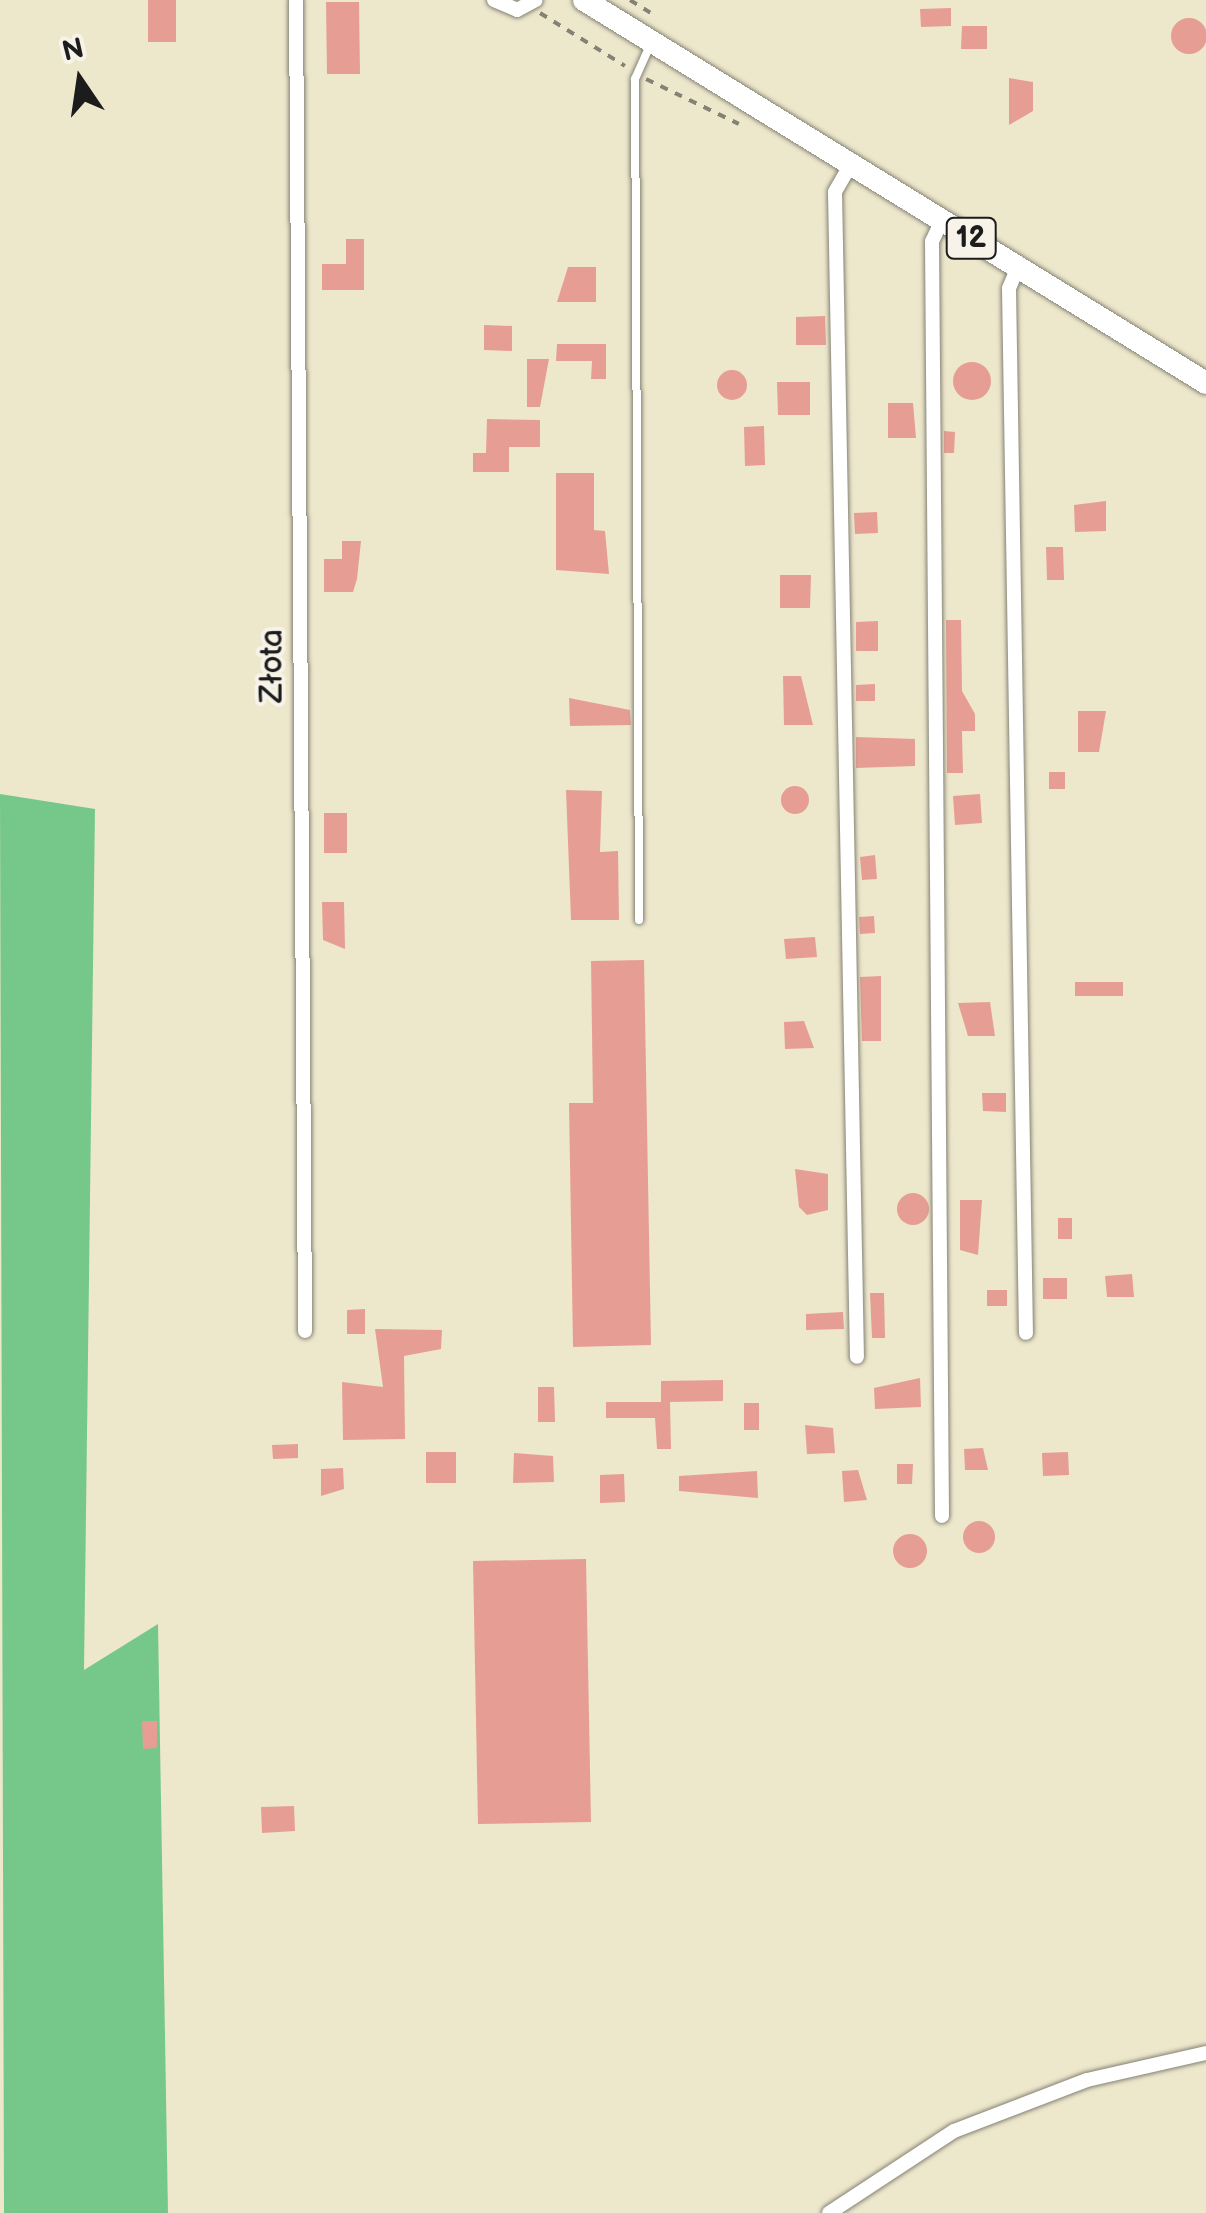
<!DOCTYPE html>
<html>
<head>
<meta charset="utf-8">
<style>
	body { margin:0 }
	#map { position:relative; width:1206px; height:2213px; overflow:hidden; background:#ede7cc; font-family:"Balsamiq Sans",sans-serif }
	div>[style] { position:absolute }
	.green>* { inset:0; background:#76c88a }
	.building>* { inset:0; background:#e69e94 }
	.round { border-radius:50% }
	.path>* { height:4px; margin-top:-2px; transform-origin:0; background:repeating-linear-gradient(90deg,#848274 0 8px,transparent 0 16px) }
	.roads { filter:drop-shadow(0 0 2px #848274) drop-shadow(0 0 2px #848274) }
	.lane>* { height:8px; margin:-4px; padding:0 4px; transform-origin:4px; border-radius:4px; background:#fff }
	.street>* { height:14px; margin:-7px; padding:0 7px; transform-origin:7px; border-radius:7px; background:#fff }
	.primary>* { height:22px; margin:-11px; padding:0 11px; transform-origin:11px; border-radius:11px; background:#fff }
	span { translate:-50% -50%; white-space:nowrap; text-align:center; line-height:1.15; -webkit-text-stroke:8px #f7f3e8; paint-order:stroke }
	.shield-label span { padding:2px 8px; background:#f7f3e8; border:2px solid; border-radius:8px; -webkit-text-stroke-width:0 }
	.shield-label { font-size:30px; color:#1c1c1c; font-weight:700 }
	.street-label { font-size:32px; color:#1c1c1c }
	.north { position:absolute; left:30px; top:30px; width:100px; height:100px; -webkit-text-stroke:8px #f7f3e8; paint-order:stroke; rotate:347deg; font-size:28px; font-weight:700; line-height:40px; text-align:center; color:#1c1c1c }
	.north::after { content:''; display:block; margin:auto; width:35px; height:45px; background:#1c1c1c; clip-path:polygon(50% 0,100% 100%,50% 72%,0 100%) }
</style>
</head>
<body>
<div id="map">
	<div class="green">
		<div style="clip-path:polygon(0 794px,95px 809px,84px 1670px,158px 1624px,168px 2213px,4px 2213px)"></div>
	</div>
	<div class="building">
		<div style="clip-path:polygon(148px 0,176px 0,176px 42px,148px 42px)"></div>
		<div style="clip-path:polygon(326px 2px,359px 2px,360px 74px,327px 74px)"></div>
		<div style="clip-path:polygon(951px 8px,951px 26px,921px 27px,920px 9px)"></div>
		<div class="round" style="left:1171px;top:18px;width:36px;height:36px"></div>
		<div style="clip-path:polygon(962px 26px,987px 26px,987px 49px,961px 49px)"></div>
		<div style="clip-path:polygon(1009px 78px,1033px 82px,1033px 111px,1009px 125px)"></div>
		<div style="clip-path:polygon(346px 239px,364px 239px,364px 290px,322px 290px,322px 264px,346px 264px)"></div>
		<div style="clip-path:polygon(568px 267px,596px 267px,596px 302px,557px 302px)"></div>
		<div style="clip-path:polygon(825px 316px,826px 345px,796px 345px,796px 317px)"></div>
		<div style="clip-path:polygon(484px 325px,512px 326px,512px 351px,484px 350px)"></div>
		<div style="clip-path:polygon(557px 344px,606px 344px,606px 379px,591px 379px,592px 361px,556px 361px)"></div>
		<div style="clip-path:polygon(527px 359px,549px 359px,540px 407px,527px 407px)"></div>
		<div class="round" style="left:953px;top:362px;width:38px;height:38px"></div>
		<div class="round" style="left:717px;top:370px;width:30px;height:30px"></div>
		<div style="clip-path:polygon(777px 382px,810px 382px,810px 415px,778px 415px)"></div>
		<div style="clip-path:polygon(888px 403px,913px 403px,916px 438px,888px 438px)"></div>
		<div style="clip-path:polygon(487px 419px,540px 420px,540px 447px,509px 447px,509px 472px,473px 472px,473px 453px,486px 453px)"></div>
		<div style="clip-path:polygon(764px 426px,765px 465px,745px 466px,744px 427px)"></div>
		<div style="clip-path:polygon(944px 431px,955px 432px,954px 453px,944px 453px)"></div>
		<div style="clip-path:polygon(556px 473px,594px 473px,594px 530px,605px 531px,609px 574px,556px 570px)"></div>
		<div style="clip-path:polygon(1106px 501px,1106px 531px,1075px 532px,1074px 505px)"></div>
		<div style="clip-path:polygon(877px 512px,878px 533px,855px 534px,854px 513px)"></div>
		<div style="clip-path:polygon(342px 541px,361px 541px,357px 579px,353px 592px,324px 592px,324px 559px,342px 559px)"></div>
		<div style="clip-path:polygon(1046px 547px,1063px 547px,1064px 580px,1047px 580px)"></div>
		<div style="clip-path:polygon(780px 575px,811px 575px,810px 608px,780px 608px)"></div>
		<div style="clip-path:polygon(946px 620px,961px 620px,962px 691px,975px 714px,975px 731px,962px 731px,963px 773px,947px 773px)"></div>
		<div style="clip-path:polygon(878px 621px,878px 651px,856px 651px,856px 622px)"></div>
		<div style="clip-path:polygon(783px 676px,801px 676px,813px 725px,784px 725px)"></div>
		<div style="clip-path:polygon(875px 684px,875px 701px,856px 701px,856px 685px)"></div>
		<div style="clip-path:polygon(569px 698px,630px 710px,631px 725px,570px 726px)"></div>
		<div style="clip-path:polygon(1078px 711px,1106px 711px,1099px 752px,1078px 752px)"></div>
		<div style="clip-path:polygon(856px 737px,915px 739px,915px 766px,856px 768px)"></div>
		<div style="clip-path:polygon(1049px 772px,1065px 772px,1065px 789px,1049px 789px)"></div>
		<div class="round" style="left:781px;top:786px;width:28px;height:28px"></div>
		<div style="clip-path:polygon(566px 790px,602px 791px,600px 852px,618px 851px,619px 920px,571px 920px)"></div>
		<div style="clip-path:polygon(980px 794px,982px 823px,955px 825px,953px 796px)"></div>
		<div style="clip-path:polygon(324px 813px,347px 813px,347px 853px,324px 853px)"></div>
		<div style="clip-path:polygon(875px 855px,877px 879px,862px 880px,860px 857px)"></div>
		<div style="clip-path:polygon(322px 902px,344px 902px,345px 949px,323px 940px)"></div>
		<div style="clip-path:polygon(874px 916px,875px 933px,860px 934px,859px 917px)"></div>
		<div style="clip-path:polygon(815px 937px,817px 957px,786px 959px,784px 939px)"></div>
		<div style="clip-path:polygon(644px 960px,651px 1345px,573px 1347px,569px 1103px,593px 1103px,591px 961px)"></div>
		<div style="clip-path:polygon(881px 976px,881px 1041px,862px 1041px,860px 977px)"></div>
		<div style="clip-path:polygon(1075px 982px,1123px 982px,1123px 996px,1075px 996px)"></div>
		<div style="clip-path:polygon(990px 1002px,995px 1036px,968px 1036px,958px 1003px)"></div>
		<div style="clip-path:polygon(804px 1021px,814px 1048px,785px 1049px,784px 1022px)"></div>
		<div style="clip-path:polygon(982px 1093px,1006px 1093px,1006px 1112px,983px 1111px)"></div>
		<div style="clip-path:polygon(795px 1169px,828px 1174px,828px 1210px,807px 1215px,799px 1207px)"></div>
		<div class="round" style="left:897px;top:1193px;width:32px;height:32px"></div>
		<div style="clip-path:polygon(960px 1200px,982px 1200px,978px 1255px,960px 1250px)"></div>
		<div style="clip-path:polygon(1058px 1218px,1072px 1218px,1072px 1239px,1058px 1239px)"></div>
		<div style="clip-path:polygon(1132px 1274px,1134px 1297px,1107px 1297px,1105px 1276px)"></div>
		<div style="clip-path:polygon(1043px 1278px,1067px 1278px,1067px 1299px,1043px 1299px)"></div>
		<div style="clip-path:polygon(987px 1290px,1007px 1290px,1007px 1306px,987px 1306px)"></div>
		<div style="clip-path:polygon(870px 1293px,884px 1293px,885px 1338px,872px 1338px)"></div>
		<div style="clip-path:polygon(365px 1309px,365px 1334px,347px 1334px,347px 1310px)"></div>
		<div style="clip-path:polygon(843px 1312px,844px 1329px,806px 1330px,806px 1314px)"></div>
		<div style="clip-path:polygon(375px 1329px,442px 1330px,441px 1349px,404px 1356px,405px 1439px,343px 1440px,342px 1382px,383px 1387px)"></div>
		<div style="clip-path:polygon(920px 1378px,921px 1407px,875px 1409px,874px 1388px)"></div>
		<div style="clip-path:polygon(723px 1380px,723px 1401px,670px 1402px,671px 1449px,657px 1449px,655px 1418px,606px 1418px,606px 1402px,661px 1402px,661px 1381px)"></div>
		<div style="clip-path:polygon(538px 1387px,554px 1387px,555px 1422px,538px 1422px)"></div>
		<div style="clip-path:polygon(744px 1403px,759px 1403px,759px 1430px,744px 1430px)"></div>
		<div style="clip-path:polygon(805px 1425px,833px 1428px,835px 1453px,807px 1454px)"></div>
		<div style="clip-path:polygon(298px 1444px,298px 1458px,273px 1459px,272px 1445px)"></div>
		<div style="clip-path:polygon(983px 1448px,988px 1470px,965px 1470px,964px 1449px)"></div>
		<div style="clip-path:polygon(426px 1452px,456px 1452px,456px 1483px,426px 1483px)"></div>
		<div style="clip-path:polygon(1068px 1452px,1069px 1475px,1043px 1476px,1042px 1453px)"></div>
		<div style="clip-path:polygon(514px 1453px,553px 1456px,554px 1482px,513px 1483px)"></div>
		<div style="clip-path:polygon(897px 1464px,913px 1464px,912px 1484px,897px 1484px)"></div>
		<div style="clip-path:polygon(343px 1468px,344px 1489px,321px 1496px,321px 1469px)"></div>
		<div style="clip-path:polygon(858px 1470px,867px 1500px,844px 1502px,842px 1471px)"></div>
		<div style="clip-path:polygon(757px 1471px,758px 1498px,679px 1491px,679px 1476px)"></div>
		<div style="clip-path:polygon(624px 1474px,625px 1502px,600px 1503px,600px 1475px)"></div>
		<div class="round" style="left:963px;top:1521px;width:32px;height:32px"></div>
		<div class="round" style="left:893px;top:1534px;width:34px;height:34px"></div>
		<div style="clip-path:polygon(586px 1559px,591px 1822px,478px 1824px,473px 1561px)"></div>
		<div style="clip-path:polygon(142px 1721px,157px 1721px,157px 1748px,143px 1749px)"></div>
		<div style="clip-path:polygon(294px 1806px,295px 1831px,262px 1833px,261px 1807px)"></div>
	</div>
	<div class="path">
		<div style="left:630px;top:0;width:31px;rotate:32deg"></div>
		<div style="left:540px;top:13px;width:100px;rotate:31.9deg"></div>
		<div style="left:646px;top:79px;width:103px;rotate:25.8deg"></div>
	</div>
	<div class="roads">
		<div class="lane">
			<div style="left:639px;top:920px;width:841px;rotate:-90.27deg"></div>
			<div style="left:635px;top:79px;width:37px;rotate:-66deg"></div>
		</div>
		<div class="street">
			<div style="left:296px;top:0;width:1331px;rotate:89.61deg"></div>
			<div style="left:494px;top:0;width:25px;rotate:23deg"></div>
			<div style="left:517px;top:10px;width:21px;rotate:-28deg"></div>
			<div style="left:851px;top:164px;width:32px;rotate:120deg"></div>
			<div style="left:835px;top:192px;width:1165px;rotate:88.92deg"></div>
			<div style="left:942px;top:220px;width:23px;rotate:115deg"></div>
			<div style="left:932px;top:241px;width:1275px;rotate:89.55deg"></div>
			<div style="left:1018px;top:267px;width:23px;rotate:113deg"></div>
			<div style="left:1009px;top:288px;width:1045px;rotate:89.07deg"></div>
			<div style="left:829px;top:2213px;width:149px;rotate:-33.3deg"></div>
			<div style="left:954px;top:2131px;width:142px;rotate:-21deg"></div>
			<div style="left:1087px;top:2080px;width:122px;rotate:-12.8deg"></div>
		</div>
		<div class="primary">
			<div style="left:584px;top:0;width:730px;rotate:31.62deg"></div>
		</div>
	</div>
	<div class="shield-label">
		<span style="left:971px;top:238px">12</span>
	</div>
	<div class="street-label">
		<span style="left:273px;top:666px;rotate:-90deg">Złota</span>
	</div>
	<div class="north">N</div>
</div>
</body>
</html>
